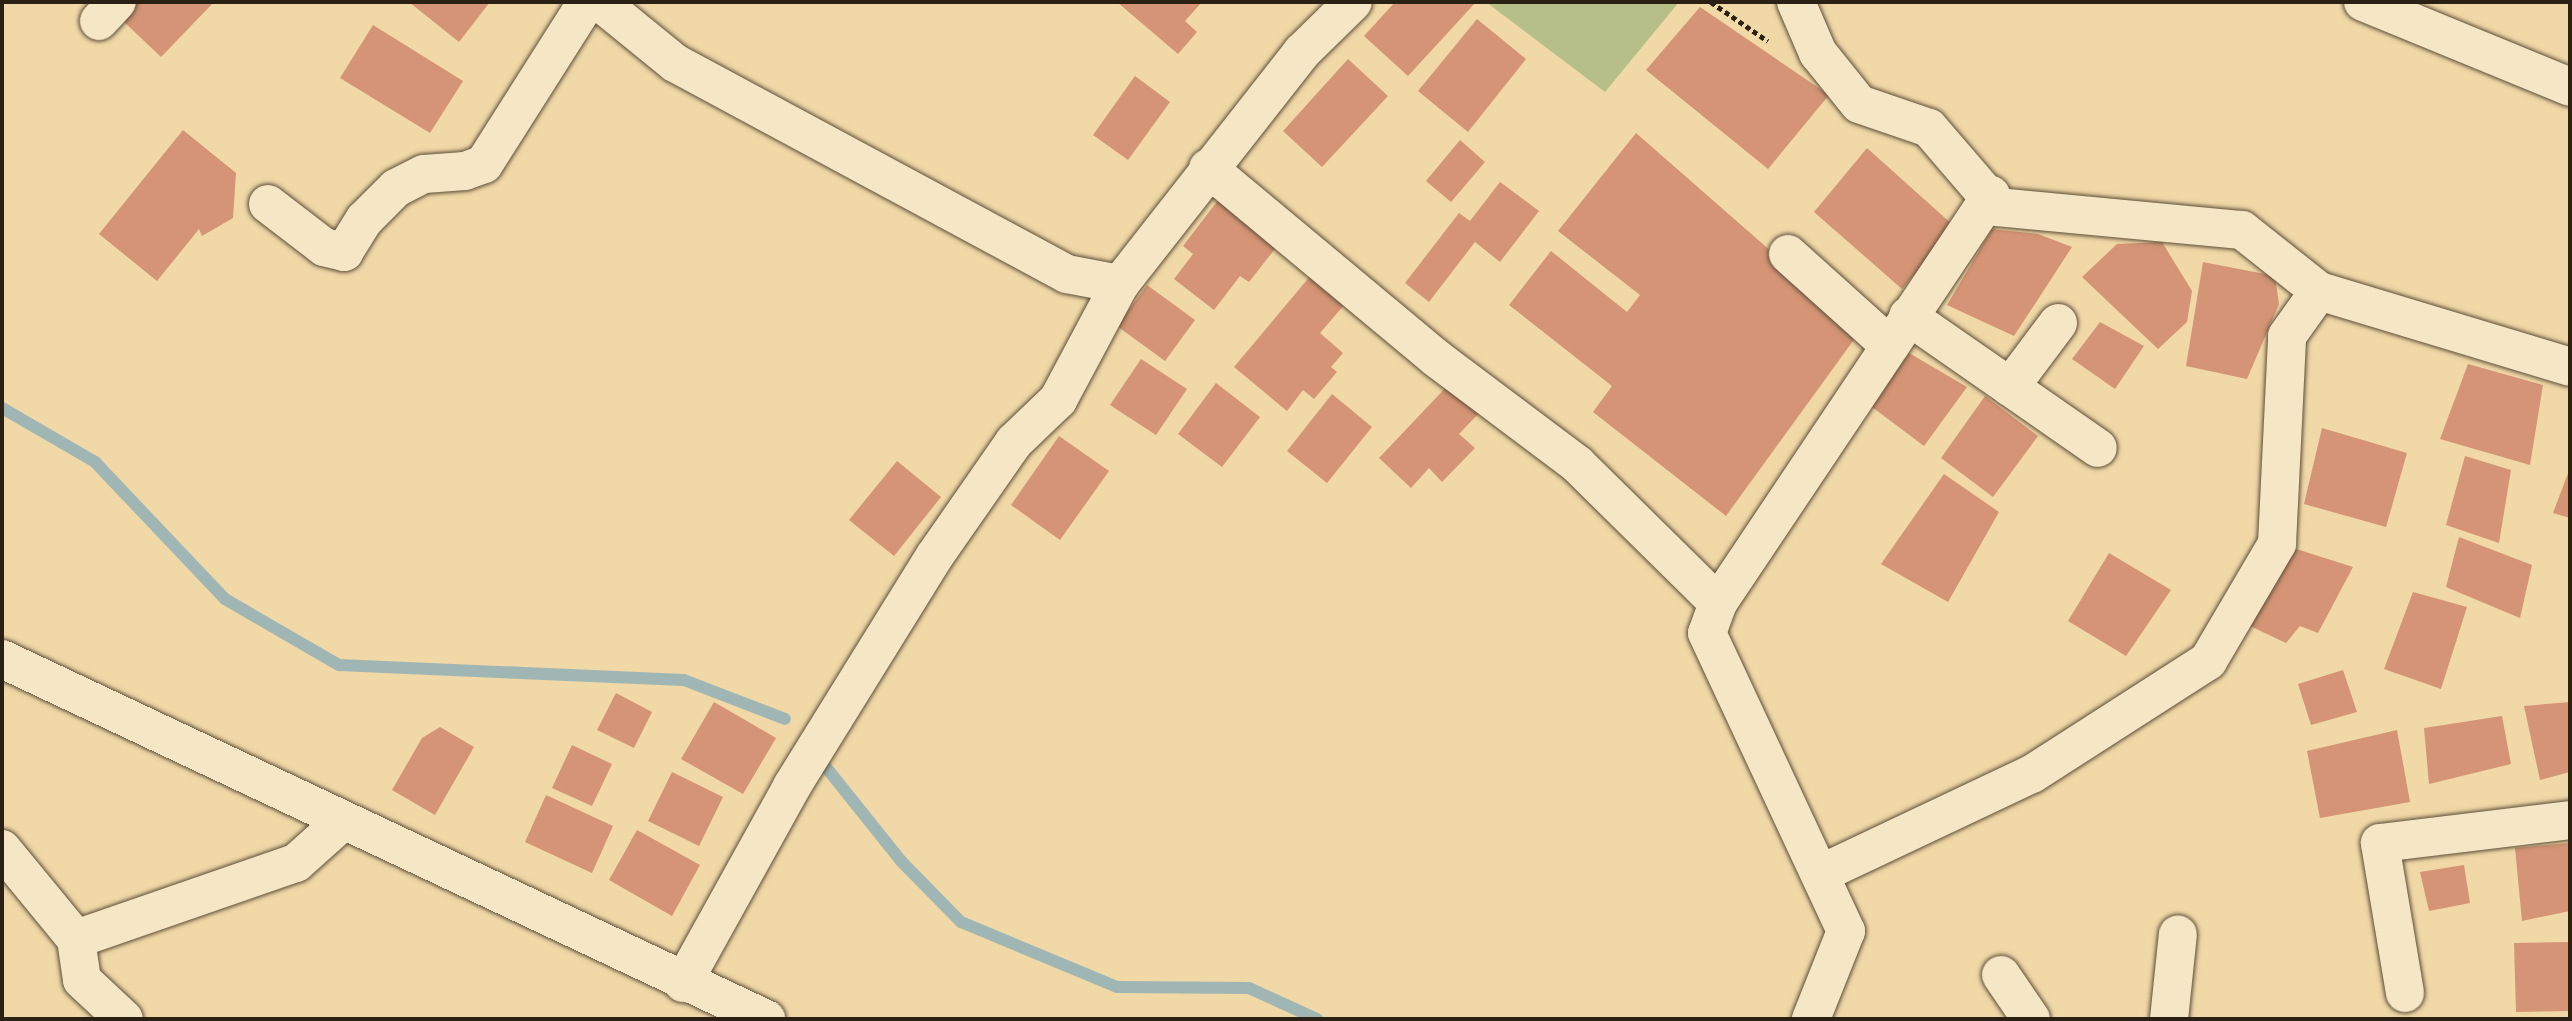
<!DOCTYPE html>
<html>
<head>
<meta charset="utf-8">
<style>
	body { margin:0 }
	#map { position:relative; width:2572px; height:1021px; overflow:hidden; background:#f0d8a7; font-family:"IM FELL French Canon",serif }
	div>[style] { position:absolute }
	.green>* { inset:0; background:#b7bf89 }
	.stream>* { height:12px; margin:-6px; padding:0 6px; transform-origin:6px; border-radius:6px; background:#a0b6b4 }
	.building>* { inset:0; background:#d49475 }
	.path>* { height:4.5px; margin-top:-2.25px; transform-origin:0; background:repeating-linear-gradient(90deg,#2b2014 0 5px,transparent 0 8.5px) }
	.roads { filter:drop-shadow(0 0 2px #5c4e39) drop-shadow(0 0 2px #5c4e39) }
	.street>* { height:38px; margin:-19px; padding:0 19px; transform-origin:19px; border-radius:19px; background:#f5e6c6 }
	.secondary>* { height:38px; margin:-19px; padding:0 19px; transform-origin:19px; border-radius:19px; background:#f5e6c6 }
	span { translate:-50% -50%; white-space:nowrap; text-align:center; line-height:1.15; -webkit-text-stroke:7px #f5e6c6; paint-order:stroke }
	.frame { position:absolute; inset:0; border:4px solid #2b2014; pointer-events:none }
</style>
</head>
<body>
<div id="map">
	<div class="green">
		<div style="clip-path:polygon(1486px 2px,1679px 2px,1605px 92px)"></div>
	</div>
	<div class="stream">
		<div style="left:2px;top:408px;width:108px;rotate:30.1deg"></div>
		<div style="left:95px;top:462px;width:189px;rotate:46.5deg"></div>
		<div style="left:225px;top:599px;width:132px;rotate:30.1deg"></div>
		<div style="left:339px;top:665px;width:345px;rotate:2.5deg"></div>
		<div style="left:684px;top:680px;width:108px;rotate:21.1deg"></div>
		<div style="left:825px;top:766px;width:122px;rotate:51.3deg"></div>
		<div style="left:901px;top:861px;width:86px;rotate:45.5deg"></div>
		<div style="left:961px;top:922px;width:169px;rotate:22.6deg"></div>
		<div style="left:1117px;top:987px;width:132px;rotate:0.4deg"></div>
		<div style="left:1249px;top:988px;width:75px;rotate:24.5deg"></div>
	</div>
	<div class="building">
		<div style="clip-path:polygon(136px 2px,214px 2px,161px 57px,120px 18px)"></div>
		<div style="clip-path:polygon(409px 2px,490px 2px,459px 42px)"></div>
		<div style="clip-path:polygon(1117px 2px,1202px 2px,1185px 21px,1197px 32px,1178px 54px)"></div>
		<div style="clip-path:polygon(1395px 2px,1476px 2px,1408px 76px,1364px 36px)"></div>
		<div style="clip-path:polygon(1700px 7px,1829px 95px,1768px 169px,1646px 70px)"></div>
		<div style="clip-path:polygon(1477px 19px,1526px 59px,1468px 132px,1418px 91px)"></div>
		<div style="clip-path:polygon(373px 25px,463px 81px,430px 133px,340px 78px)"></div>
		<div style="clip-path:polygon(1348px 59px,1388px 96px,1322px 167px,1283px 131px)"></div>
		<div style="clip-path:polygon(1135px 76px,1170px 102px,1128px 160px,1093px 135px)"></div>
		<div style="clip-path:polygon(183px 130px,236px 173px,233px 218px,202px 236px,199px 229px,157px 281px,99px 234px)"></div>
		<div style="clip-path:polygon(1636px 133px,1861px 330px,1726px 516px,1593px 412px,1612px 386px,1509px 305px,1551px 251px,1627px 312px,1640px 295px,1558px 231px)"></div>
		<div style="clip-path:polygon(1460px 140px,1485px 162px,1451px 202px,1426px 181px)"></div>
		<div style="clip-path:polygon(1867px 148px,1954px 226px,1902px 289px,1814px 212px)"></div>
		<div style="clip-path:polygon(1500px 182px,1539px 211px,1500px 262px,1475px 242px,1429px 302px,1405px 283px,1459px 213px,1470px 221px)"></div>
		<div style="clip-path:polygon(1219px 199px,1278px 245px,1249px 282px,1240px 276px,1214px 310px,1174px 279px,1193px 254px,1183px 246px)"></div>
		<div style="clip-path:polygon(1992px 229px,2038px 234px,2072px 247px,2014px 336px,1947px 305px)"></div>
		<div style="clip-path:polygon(2162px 242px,2192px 291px,2187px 322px,2158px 349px,2082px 277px,2117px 244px)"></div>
		<div style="clip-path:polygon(2203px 262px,2275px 276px,2279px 304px,2247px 379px,2186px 366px)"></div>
		<div style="clip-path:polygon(1317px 268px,1351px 297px,1320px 333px,1343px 353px,1331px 367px,1337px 372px,1314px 399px,1303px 390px,1287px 411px,1234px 367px)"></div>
		<div style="clip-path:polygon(1147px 285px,1195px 320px,1165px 361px,1117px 326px)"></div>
		<div style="clip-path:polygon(2100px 322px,2144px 346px,2115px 389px,2072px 359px)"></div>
		<div style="clip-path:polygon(1909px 353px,1967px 387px,1924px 446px,1872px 407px)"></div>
		<div style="clip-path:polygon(1141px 359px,1187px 389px,1156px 435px,1110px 405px)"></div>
		<div style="clip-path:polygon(2468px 364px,2543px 385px,2530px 465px,2440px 439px)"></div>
		<div style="clip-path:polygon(1451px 382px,1481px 411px,1459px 434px,1475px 448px,1442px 482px,1429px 468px,1411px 488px,1379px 458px)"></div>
		<div style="clip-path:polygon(1216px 383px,1260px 417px,1222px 467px,1178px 434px)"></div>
		<div style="clip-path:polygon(1332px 394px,1372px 427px,1327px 483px,1287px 451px)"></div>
		<div style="clip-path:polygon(1985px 396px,2038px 436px,1993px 497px,1941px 458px)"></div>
		<div style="clip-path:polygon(2322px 428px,2407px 453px,2386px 527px,2304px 504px)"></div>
		<div style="clip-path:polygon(1059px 436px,1109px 471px,1060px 540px,1011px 505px)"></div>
		<div style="clip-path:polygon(2465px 456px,2511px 470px,2499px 543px,2446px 525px)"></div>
		<div style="clip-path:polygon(897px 461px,941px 497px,894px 556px,849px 520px)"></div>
		<div style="clip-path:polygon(2570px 468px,2570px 518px,2553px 513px)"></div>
		<div style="clip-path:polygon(1944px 474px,1999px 512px,1948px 602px,1881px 564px)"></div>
		<div style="clip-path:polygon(2459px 537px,2532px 565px,2520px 618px,2446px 587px)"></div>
		<div style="clip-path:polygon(2290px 547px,2353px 567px,2318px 633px,2300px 626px,2286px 643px,2250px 626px)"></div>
		<div style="clip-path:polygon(2109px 553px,2171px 590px,2126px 656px,2068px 621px)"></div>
		<div style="clip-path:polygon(2413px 592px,2467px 607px,2441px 689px,2384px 669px)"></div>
		<div style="clip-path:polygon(2343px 670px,2357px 712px,2311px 725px,2298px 684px)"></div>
		<div style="clip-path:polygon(616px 693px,652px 712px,634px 748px,597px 730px)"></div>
		<div style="clip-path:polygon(714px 702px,776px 738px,743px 794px,681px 759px)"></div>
		<div style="clip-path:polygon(2570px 702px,2570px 772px,2540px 780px,2524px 706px)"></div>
		<div style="clip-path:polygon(2502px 716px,2511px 764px,2429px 784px,2424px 728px)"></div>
		<div style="clip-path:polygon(440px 727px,474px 747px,435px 815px,392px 790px,422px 738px)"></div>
		<div style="clip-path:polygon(2397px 730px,2410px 802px,2320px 818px,2307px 751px)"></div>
		<div style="clip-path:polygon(572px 745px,612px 764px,592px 806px,552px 788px)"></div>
		<div style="clip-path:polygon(672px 772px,723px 797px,699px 846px,648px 821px)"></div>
		<div style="clip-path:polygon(546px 795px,613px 826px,592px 873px,525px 842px)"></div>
		<div style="clip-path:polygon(637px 830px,700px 865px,672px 916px,609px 880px)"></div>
		<div style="clip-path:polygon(2570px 843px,2570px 911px,2522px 921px,2515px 848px)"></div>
		<div style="clip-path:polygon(2464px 865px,2470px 903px,2429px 911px,2420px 872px)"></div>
		<div style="clip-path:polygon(2570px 942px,2570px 1011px,2516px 1012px,2514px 943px)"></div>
	</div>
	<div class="path">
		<div style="left:1711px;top:2px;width:69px;rotate:34.4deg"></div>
	</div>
	<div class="roads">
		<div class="street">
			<div style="left:600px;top:2px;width:97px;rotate:39.1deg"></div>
			<div style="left:675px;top:63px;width:445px;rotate:28.3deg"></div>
			<div style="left:1067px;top:274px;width:54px;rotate:10.7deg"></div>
			<div style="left:1796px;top:2px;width:56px;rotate:66.7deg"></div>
			<div style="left:1818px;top:53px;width:65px;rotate:51.2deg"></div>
			<div style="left:1859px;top:104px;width:74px;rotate:18.9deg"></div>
			<div style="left:1929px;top:128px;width:104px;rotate:49.3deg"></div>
			<div style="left:1997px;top:207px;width:246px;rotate:5.4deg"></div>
			<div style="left:2242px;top:230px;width:98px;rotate:38.4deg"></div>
			<div style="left:2319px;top:291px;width:262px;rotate:16.8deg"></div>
			<div style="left:2363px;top:2px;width:224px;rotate:22.3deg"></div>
			<div style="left:99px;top:21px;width:26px;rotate:-47deg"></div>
			<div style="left:1208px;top:168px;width:297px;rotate:39.8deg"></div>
			<div style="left:1436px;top:358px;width:176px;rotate:36.9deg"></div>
			<div style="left:1577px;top:464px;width:198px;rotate:44.6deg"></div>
			<div style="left:1718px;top:603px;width:32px;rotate:110deg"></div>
			<div style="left:1707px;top:633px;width:329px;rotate:65deg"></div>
			<div style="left:1846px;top:931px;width:95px;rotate:111.7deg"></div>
			<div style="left:268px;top:204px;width:71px;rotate:37.5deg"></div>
			<div style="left:324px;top:247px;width:21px;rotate:14deg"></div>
			<div style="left:344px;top:252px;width:38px;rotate:-58deg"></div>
			<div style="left:364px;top:220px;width:45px;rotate:-45deg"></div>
			<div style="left:396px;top:188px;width:31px;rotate:-27deg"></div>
			<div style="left:424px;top:174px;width:41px;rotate:-4.2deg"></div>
			<div style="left:465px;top:171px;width:20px;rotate:-20deg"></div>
			<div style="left:484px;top:164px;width:192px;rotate:-57.6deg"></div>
			<div style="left:1788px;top:254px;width:137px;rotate:42deg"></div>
			<div style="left:1908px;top:316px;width:231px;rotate:34.8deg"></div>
			<div style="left:2010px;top:387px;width:80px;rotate:-53.1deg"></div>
			<div style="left:1718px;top:603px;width:491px;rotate:-56.2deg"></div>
			<div style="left:2px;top:849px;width:117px;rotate:50.6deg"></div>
			<div style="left:76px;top:939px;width:233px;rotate:-19.1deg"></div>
			<div style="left:296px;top:863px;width:63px;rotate:-41.8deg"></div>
			<div style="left:1820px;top:874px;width:234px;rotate:-25.3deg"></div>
			<div style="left:2032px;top:774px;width:209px;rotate:-32.7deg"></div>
			<div style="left:2208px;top:661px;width:136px;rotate:-59.5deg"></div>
			<div style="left:2277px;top:544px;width:208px;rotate:-87.2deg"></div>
			<div style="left:2287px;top:336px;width:55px;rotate:-54.6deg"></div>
			<div style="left:76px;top:939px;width:41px;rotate:81.7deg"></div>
			<div style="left:82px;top:980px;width:57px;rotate:42.9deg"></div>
			<div style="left:2001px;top:975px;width:53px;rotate:55.7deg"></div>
			<div style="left:683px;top:983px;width:225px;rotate:-61deg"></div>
			<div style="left:792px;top:786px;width:269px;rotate:-58.2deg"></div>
			<div style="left:934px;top:557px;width:140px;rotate:-55.2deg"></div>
			<div style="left:1014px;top:442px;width:61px;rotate:-43.7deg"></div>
			<div style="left:1058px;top:400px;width:132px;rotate:-61.9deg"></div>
			<div style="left:1120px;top:284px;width:295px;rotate:-51.9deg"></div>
			<div style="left:1302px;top:52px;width:71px;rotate:-44.4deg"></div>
			<div style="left:2405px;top:993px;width:152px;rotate:-99.5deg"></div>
			<div style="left:2380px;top:843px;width:191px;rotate:-6.9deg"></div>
			<div style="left:2169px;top:1019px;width:85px;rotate:-84deg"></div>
		</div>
		<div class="secondary">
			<div style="left:2px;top:659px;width:845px;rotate:25.23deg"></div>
		</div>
	</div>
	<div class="frame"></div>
</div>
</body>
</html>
